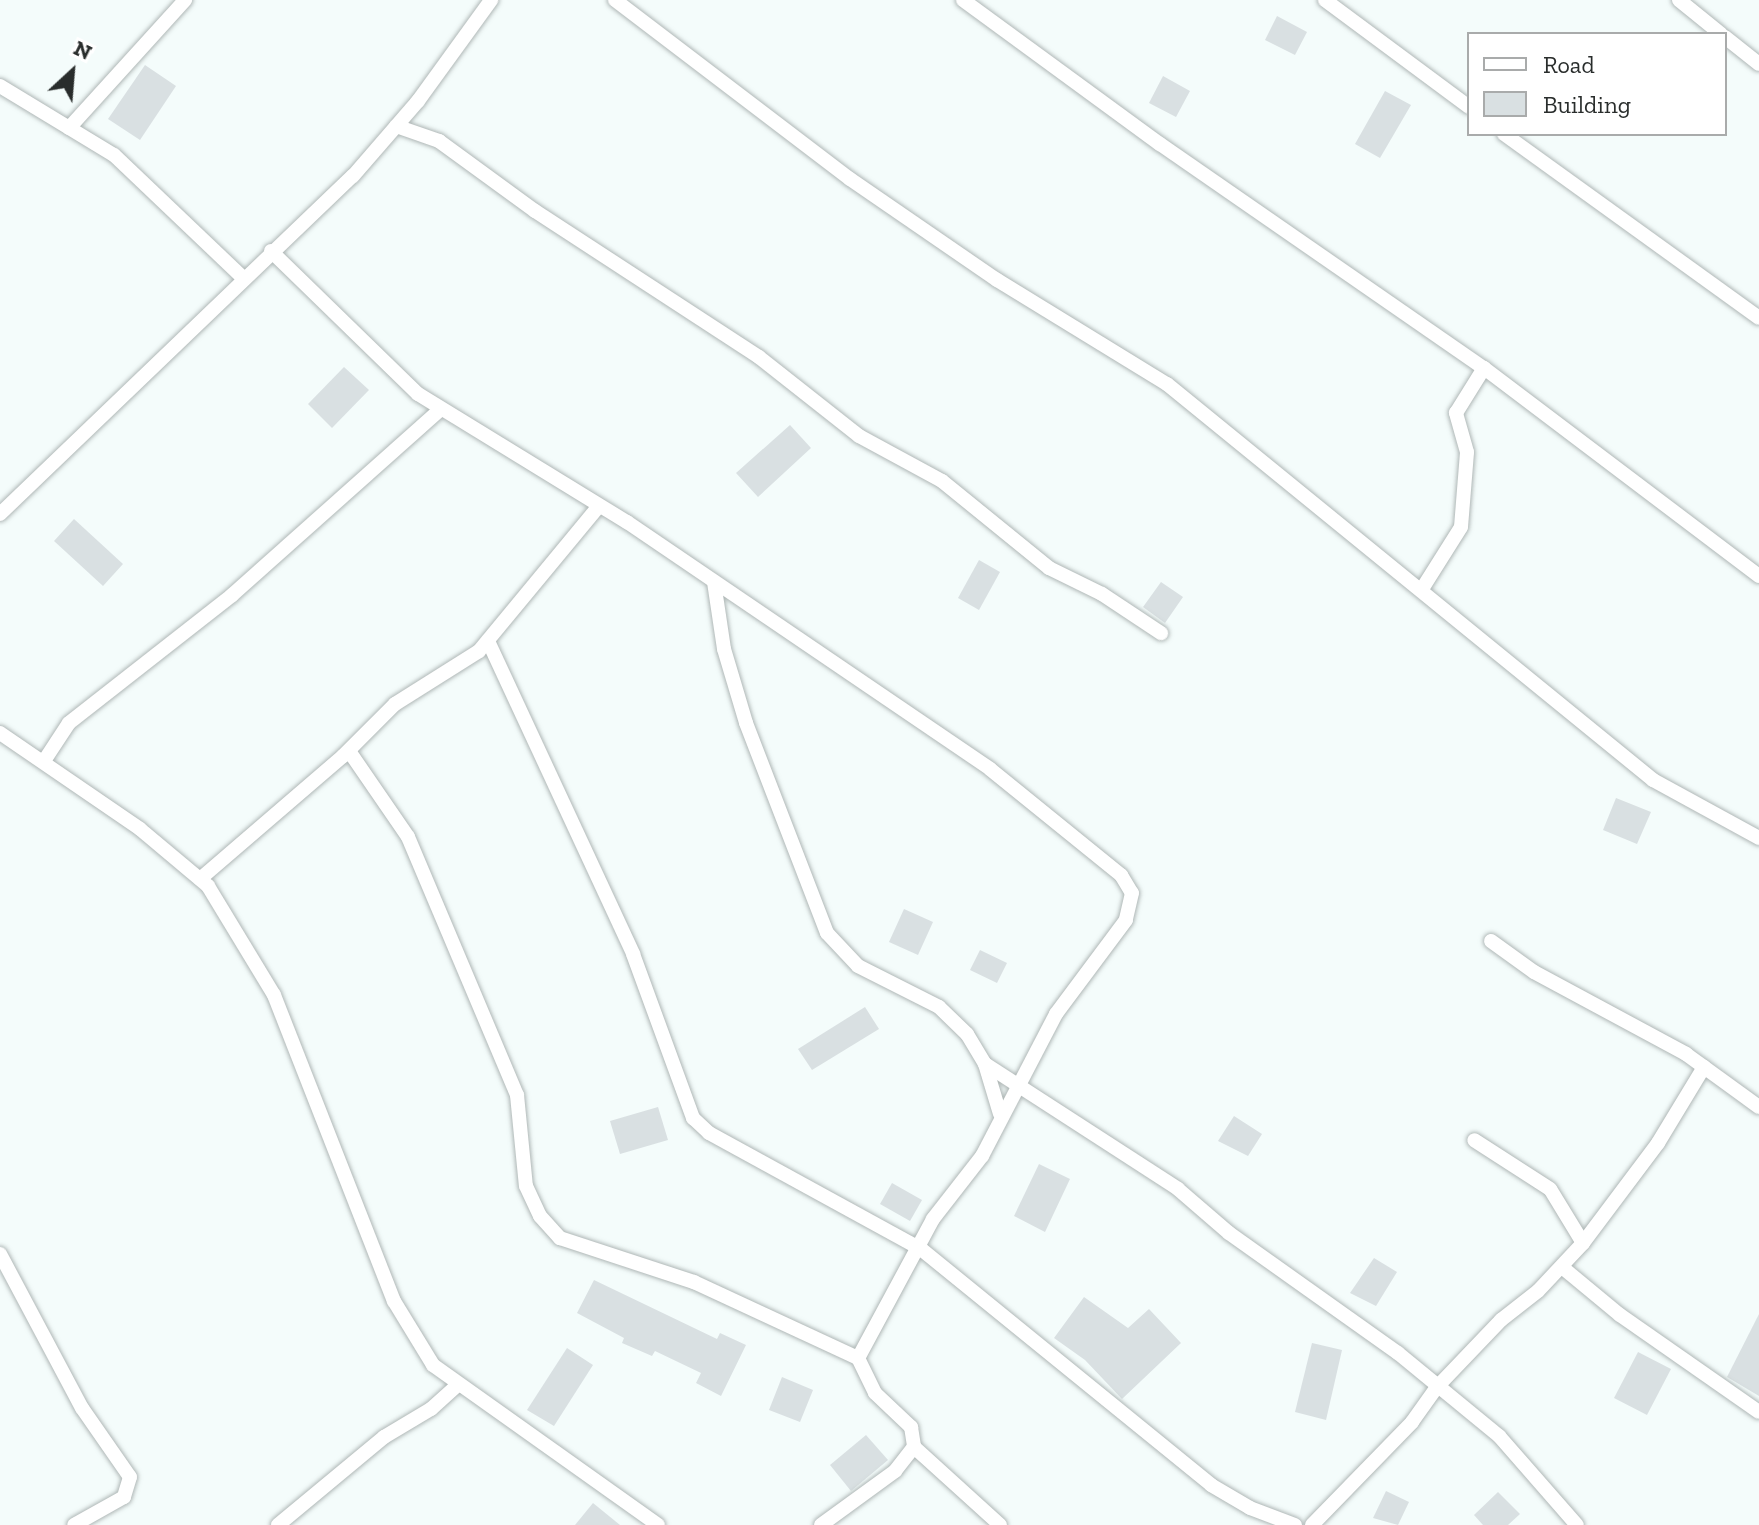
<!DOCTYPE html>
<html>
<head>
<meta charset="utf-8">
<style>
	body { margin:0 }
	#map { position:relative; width:1759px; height:1525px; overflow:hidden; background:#f4fcfb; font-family:"Zilla Slab",serif }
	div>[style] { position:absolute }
	.building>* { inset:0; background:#d9e0e2 }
	.roads { filter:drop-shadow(0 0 2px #afb7b6) drop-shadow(0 0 2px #afb7b6) }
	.street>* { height:14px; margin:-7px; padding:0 7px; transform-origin:7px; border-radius:7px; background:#fff }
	span { translate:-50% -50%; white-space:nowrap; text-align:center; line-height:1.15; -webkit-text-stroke:8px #fff; paint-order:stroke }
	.legend { position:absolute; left:1467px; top:32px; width:260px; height:104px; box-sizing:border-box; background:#fff; border:2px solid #a9abab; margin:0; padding:10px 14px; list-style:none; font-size:24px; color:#292d2c }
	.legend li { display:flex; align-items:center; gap:16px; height:40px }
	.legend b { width:40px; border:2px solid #a9abab }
	.north { position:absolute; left:32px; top:32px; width:80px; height:80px; -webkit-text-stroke:6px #fff; paint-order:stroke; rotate:26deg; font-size:22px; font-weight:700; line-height:32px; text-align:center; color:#292d2c }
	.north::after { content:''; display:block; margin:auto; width:28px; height:36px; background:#292d2c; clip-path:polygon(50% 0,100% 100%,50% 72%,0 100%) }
</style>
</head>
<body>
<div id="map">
	<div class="building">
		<div style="clip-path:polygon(1277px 16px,1307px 32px,1295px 55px,1265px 40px)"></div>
		<div style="clip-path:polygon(145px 65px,176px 86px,140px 140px,108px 119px)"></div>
		<div style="clip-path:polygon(1163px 76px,1190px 91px,1176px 117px,1149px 103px)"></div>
		<div style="clip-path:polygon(1385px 91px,1411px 105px,1380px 158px,1355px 144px)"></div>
		<div style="clip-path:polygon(344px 367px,369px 390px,332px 428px,308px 404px)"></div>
		<div style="clip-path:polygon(790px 425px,811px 448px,758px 497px,736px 473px)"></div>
		<div style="clip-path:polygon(74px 519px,123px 564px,103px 586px,54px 541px)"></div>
		<div style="clip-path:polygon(979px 560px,1000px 572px,979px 610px,958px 598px)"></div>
		<div style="clip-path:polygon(1161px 582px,1183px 597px,1165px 623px,1143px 607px)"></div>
		<div style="clip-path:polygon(1616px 798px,1651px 812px,1637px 844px,1603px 830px)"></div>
		<div style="clip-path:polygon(904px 909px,933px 922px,918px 955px,889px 942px)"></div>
		<div style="clip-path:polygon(980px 950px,1007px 963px,997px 983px,970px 970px)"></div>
		<div style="clip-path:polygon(865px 1007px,879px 1029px,812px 1070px,798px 1049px)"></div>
		<div style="clip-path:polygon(658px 1107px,668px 1140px,620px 1154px,610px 1121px)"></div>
		<div style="clip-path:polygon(1234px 1116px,1262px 1134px,1248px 1156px,1218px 1141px)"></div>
		<div style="clip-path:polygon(1039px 1164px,1070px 1179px,1045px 1232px,1014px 1216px)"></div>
		<div style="clip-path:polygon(892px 1183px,922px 1200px,910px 1221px,880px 1204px)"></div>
		<div style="clip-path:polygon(1374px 1258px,1397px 1272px,1376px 1306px,1350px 1293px)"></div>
		<div style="clip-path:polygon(594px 1280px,717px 1339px,720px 1333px,746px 1345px,721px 1396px,696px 1383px,701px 1373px,655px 1351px,652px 1356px,622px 1343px,624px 1338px,577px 1313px)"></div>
		<div style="clip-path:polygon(1084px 1297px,1128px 1328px,1149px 1309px,1181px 1343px,1122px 1399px,1085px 1360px,1054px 1338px)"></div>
		<div style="clip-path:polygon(1759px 1314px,1759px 1396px,1727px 1377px)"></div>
		<div style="clip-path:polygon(1312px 1343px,1342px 1350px,1326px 1420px,1295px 1412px)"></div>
		<div style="clip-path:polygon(567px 1348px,593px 1365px,554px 1426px,527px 1410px)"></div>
		<div style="clip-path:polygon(1638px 1352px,1671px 1369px,1647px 1415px,1614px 1398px)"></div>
		<div style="clip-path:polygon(782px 1377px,813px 1390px,800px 1422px,769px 1410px)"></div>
		<div style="clip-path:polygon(866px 1435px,888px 1460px,851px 1491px,830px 1465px)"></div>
		<div style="clip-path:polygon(1386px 1491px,1409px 1502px,1398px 1525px,1373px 1518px)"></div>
		<div style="clip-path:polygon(1498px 1492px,1520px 1514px,1508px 1525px,1483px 1525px,1474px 1515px)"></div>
		<div style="clip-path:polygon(593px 1503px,620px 1525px,575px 1525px)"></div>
	</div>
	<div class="roads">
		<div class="street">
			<div style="left:615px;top:0;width:295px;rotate:37.3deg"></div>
			<div style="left:850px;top:179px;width:178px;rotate:34.5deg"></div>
			<div style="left:997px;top:280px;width:199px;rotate:31.5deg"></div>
			<div style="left:1167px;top:384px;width:627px;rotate:39.17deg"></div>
			<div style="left:1653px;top:780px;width:121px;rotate:28.7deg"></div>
			<div style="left:963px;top:0;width:244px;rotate:36.2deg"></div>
			<div style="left:1160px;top:144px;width:394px;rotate:34.7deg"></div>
			<div style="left:1484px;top:368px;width:345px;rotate:37.1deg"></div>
			<div style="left:1325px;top:0;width:179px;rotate:36.6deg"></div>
			<div style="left:1679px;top:0;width:54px;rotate:39deg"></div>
			<div style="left:1725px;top:37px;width:43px;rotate:38.5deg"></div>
			<div style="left:0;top:86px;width:133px;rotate:31.2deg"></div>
			<div style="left:114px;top:155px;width:177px;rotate:43.6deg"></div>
			<div style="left:396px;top:126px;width:46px;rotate:19.2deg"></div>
			<div style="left:439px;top:141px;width:119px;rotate:36.1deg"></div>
			<div style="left:535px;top:211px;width:267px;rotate:33.1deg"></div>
			<div style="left:759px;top:357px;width:127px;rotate:38.3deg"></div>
			<div style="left:859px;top:436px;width:94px;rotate:28.5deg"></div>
			<div style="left:942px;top:481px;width:138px;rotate:39.1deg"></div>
			<div style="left:1049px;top:568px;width:59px;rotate:26.1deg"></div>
			<div style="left:1102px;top:594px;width:71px;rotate:33.5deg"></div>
			<div style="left:69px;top:128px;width:173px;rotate:-47.8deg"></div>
			<div style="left:1504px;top:134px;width:314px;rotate:35.8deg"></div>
			<div style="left:271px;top:251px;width:205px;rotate:44.2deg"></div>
			<div style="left:418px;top:394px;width:245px;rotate:31.5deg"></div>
			<div style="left:627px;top:522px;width:439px;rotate:34.2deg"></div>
			<div style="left:990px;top:769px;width:169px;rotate:39deg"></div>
			<div style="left:1121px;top:875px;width:21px;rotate:59deg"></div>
			<div style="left:1132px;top:893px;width:28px;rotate:103deg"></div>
			<div style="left:1126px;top:920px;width:117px;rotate:126.7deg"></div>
			<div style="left:1056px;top:1014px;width:160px;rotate:117.5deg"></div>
			<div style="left:982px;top:1156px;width:80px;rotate:127.9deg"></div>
			<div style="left:933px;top:1219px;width:158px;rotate:118.3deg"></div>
			<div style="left:858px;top:1358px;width:39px;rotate:64deg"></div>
			<div style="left:875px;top:1393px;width:50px;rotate:43.4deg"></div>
			<div style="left:911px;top:1427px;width:20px;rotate:81deg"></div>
			<div style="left:914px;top:1447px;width:116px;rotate:42.2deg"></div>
			<div style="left:0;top:514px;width:489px;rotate:-43.8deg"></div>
			<div style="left:353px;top:176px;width:99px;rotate:-49.1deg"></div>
			<div style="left:418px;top:101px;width:125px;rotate:-54.1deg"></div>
			<div style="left:714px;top:582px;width:68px;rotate:81.5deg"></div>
			<div style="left:724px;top:649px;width:77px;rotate:73.4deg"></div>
			<div style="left:746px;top:723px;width:225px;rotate:68.9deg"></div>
			<div style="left:827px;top:933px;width:45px;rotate:46.8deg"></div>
			<div style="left:858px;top:966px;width:91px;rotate:26.8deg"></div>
			<div style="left:939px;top:1007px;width:39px;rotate:44deg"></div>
			<div style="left:967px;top:1034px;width:35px;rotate:59deg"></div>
			<div style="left:985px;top:1064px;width:52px;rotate:73.3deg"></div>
			<div style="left:1422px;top:589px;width:73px;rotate:-57.8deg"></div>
			<div style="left:1461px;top:527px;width:75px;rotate:-85.4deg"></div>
			<div style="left:1467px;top:452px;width:41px;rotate:-105.8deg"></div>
			<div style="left:1456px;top:413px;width:53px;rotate:-58.1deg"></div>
			<div style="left:488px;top:641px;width:345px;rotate:65.1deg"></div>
			<div style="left:633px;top:954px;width:175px;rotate:69.9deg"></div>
			<div style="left:693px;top:1118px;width:22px;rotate:43deg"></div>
			<div style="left:709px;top:1133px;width:242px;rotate:28.7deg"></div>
			<div style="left:921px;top:1249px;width:374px;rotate:39.1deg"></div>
			<div style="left:1211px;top:1485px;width:45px;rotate:30.5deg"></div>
			<div style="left:1250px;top:1508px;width:48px;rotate:20.7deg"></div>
			<div style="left:0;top:733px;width:170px;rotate:34.4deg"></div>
			<div style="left:140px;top:829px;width:89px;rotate:40deg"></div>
			<div style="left:208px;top:886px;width:127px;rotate:58.8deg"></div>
			<div style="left:274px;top:995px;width:329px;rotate:68.6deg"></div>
			<div style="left:394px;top:1301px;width:75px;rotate:58.6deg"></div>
			<div style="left:433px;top:1365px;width:276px;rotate:35.4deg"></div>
			<div style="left:349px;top:751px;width:104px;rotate:55.5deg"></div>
			<div style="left:408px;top:837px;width:280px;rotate:67.1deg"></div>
			<div style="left:517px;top:1095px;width:91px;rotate:84.4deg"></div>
			<div style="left:526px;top:1186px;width:33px;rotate:65deg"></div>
			<div style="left:540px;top:1216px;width:30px;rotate:48deg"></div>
			<div style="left:560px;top:1238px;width:141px;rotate:18.2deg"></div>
			<div style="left:694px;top:1282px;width:181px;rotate:24.9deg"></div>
			<div style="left:44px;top:761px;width:45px;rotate:-56.7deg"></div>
			<div style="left:69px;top:723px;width:207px;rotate:-38.1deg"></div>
			<div style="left:232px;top:595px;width:278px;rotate:-41.7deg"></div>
			<div style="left:200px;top:879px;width:189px;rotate:-40.7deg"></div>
			<div style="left:343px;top:756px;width:74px;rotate:-45deg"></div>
			<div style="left:395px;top:704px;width:99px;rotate:-32.2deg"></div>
			<div style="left:479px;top:651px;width:187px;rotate:-50.4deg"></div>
			<div style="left:1491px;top:941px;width:53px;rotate:35.8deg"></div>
			<div style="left:1534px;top:972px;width:173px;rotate:28.3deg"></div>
			<div style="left:1686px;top:1054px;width:90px;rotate:36deg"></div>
			<div style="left:985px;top:1064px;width:230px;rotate:32.9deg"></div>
			<div style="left:1178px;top:1189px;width:67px;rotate:40.8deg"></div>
			<div style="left:1229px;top:1233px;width:207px;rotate:35.4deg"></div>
			<div style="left:1398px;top:1353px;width:131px;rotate:39.4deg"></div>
			<div style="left:1499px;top:1436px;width:118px;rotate:48.8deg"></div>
			<div style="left:1583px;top:1243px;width:125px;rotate:-53.1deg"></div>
			<div style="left:1658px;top:1143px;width:89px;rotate:-58.8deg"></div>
			<div style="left:0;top:1254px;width:174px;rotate:62deg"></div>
			<div style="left:82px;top:1408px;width:84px;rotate:55.2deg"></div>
			<div style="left:130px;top:1477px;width:21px;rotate:107deg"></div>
			<div style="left:124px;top:1497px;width:57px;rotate:150.8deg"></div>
			<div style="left:1562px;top:1267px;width:75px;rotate:39.6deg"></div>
			<div style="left:1620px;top:1315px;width:169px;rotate:34.9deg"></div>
			<div style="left:278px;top:1525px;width:138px;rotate:-39.7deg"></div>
			<div style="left:384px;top:1437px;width:55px;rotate:-30.8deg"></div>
			<div style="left:431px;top:1409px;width:36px;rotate:-42deg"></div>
			<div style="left:821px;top:1525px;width:92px;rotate:-36.1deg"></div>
			<div style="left:895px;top:1471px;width:31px;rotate:-52deg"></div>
			<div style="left:1312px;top:1525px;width:144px;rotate:-45.8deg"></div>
			<div style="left:1412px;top:1422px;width:43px;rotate:-54.5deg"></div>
			<div style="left:1437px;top:1387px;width:93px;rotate:-46.3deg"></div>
			<div style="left:1501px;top:1320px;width:47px;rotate:-38.1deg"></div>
			<div style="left:1538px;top:1291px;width:66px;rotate:-46.8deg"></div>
			<div style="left:1583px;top:1243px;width:63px;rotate:-121.4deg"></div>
			<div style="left:1550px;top:1189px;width:90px;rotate:-147.2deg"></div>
		</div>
	</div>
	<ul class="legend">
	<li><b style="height:10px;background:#fff"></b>Road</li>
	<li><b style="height:22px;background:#d9e0e2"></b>Building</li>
	</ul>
	<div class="north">N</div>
</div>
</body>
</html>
